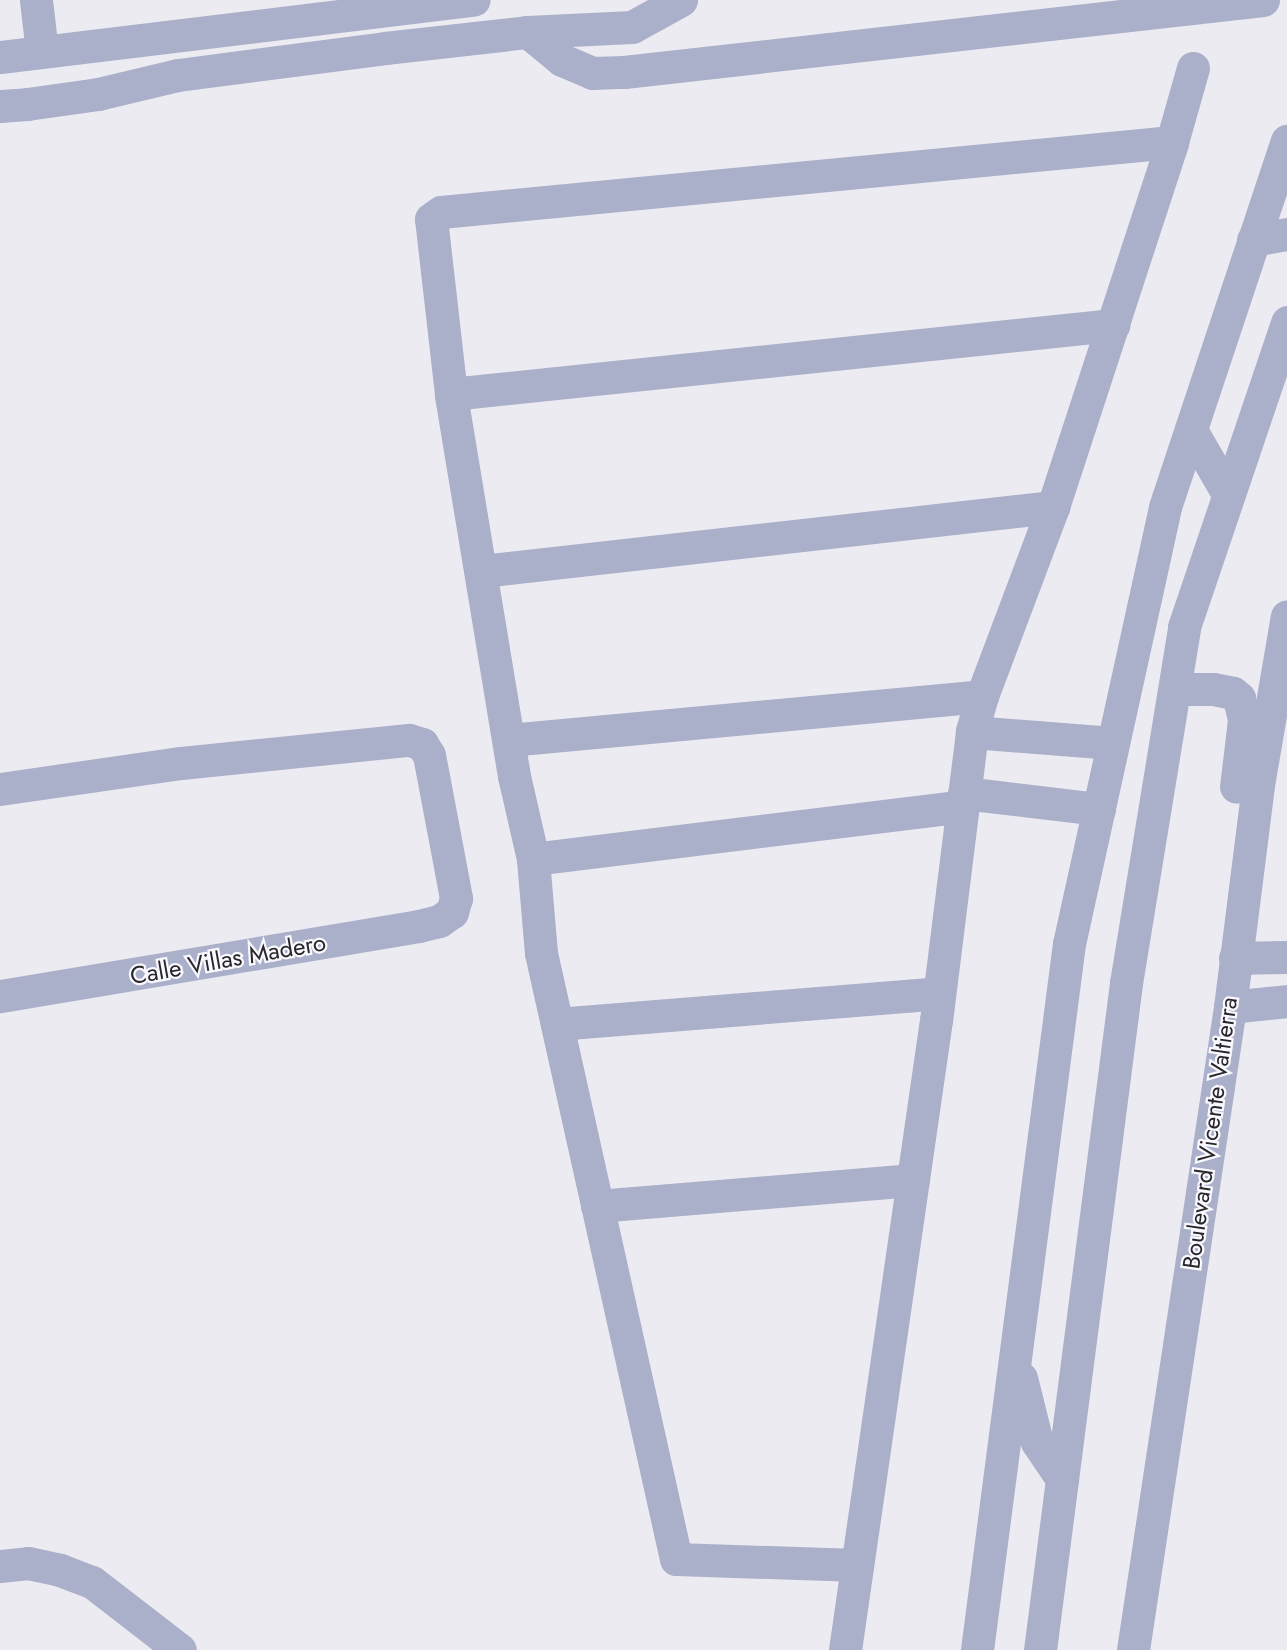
<!DOCTYPE html>
<html>
<head>
<meta charset="utf-8">
<style>
	body { margin:0 }
	#map { position:relative; width:1287px; height:1650px; overflow:hidden; background:#edebf2; font-family:Jost,sans-serif }
	div>[style] { position:absolute }
	.minor>* { height:33px; margin:-16.5px; padding:0 16.5px; transform-origin:16.5px; border-radius:16.5px; background:#aab0c9 }
	span { translate:-50% -50%; white-space:nowrap; text-align:center; line-height:1.15; -webkit-text-stroke:4.5px #faf8ff; paint-order:stroke }
	.street-label { font-size:24px; color:#272628 }
</style>
</head>
<body>
<div id="map">
	<div class="minor">
		<div style="left:36px;top:0;width:52px;rotate:83.4deg"></div>
		<div style="left:528px;top:32px;width:44px;rotate:39.5deg"></div>
		<div style="left:562px;top:60px;width:33px;rotate:23deg"></div>
		<div style="left:592px;top:73px;width:32px;rotate:-2deg"></div>
		<div style="left:624px;top:72px;width:643px;rotate:-6.43deg"></div>
		<div style="left:0;top:57px;width:477px;rotate:-6.9deg"></div>
		<div style="left:0;top:106px;width:27px;rotate:-4deg"></div>
		<div style="left:27px;top:104px;width:72px;rotate:-8deg"></div>
		<div style="left:98px;top:94px;width:82px;rotate:-13.4deg"></div>
		<div style="left:178px;top:75px;width:209px;rotate:-7.4deg"></div>
		<div style="left:385px;top:48px;width:144px;rotate:-6.4deg"></div>
		<div style="left:528px;top:32px;width:104px;rotate:-2.8deg"></div>
		<div style="left:632px;top:27px;width:56px;rotate:-28.9deg"></div>
		<div style="left:1253px;top:240px;width:35px;rotate:-10deg"></div>
		<div style="left:451px;top:394px;width:666px;rotate:-5.95deg"></div>
		<div style="left:1191px;top:430px;width:74px;rotate:60deg"></div>
		<div style="left:482px;top:571px;width:575px;rotate:-6.4deg"></div>
		<div style="left:1176px;top:689px;width:37px"></div>
		<div style="left:1213px;top:689px;width:20px;rotate:11deg"></div>
		<div style="left:1233px;top:693px;width:8px;rotate:40deg"></div>
		<div style="left:1239px;top:698px;width:23px;rotate:77deg"></div>
		<div style="left:1244px;top:720px;width:67px;rotate:96.8deg"></div>
		<div style="left:982px;top:696px;width:202px;rotate:-69.4deg"></div>
		<div style="left:1053px;top:507px;width:384px;rotate:-71.9deg"></div>
		<div style="left:1172px;top:142px;width:77px;rotate:-74.2deg"></div>
		<div style="left:972px;top:732px;width:141px;rotate:4.5deg"></div>
		<div style="left:509px;top:740px;width:475px;rotate:-5.3deg"></div>
		<div style="left:982px;top:696px;width:37px;rotate:106deg"></div>
		<div style="left:972px;top:732px;width:290px;rotate:97.1deg"></div>
		<div style="left:936px;top:1020px;width:637px;rotate:98.22deg"></div>
		<div style="left:0;top:789px;width:183px;rotate:-8.2deg"></div>
		<div style="left:181px;top:763px;width:229px;rotate:-5.8deg"></div>
		<div style="left:409px;top:740px;width:14px;rotate:17deg"></div>
		<div style="left:422px;top:744px;width:13px;rotate:58deg"></div>
		<div style="left:429px;top:755px;width:146px;rotate:79.3deg"></div>
		<div style="left:456px;top:898px;width:15px;rotate:106deg"></div>
		<div style="left:452px;top:912px;width:16px;rotate:145deg"></div>
		<div style="left:439px;top:921px;width:21px;rotate:166deg"></div>
		<div style="left:419px;top:926px;width:425px;rotate:170.5deg"></div>
		<div style="left:964px;top:793px;width:136px;rotate:6.8deg"></div>
		<div style="left:533px;top:859px;width:432px;rotate:-7deg"></div>
		<div style="left:1235px;top:958px;width:52px;rotate:-1.1deg"></div>
		<div style="left:1230px;top:1007px;width:57px;rotate:-6deg"></div>
		<div style="left:557px;top:1024px;width:383px;rotate:-4.6deg"></div>
		<div style="left:597px;top:1206px;width:317px;rotate:-4.7deg"></div>
		<div style="left:1021px;top:1378px;width:66px;rotate:76deg"></div>
		<div style="left:1037px;top:1442px;width:45px;rotate:56deg"></div>
		<div style="left:857px;top:1565px;width:181px;rotate:-178.1deg"></div>
		<div style="left:676px;top:1559px;width:621px;rotate:-102.56deg"></div>
		<div style="left:541px;top:953px;width:94px;rotate:-94.9deg"></div>
		<div style="left:533px;top:859px;width:85px;rotate:-102.9deg"></div>
		<div style="left:514px;top:776px;width:387px;rotate:-99.4deg"></div>
		<div style="left:451px;top:394px;width:176px;rotate:-96.5deg"></div>
		<div style="left:431px;top:219px;width:12px;rotate:-35deg"></div>
		<div style="left:441px;top:212px;width:734px;rotate:-5.47deg"></div>
		<div style="left:0;top:1566px;width:28px;rotate:-6deg"></div>
		<div style="left:28px;top:1563px;width:33px;rotate:12deg"></div>
		<div style="left:60px;top:1570px;width:34px;rotate:21deg"></div>
		<div style="left:92px;top:1582px;width:111px;rotate:37.7deg"></div>
		<div style="left:977px;top:1650px;width:712px;rotate:-82.58deg"></div>
		<div style="left:1069px;top:944px;width:447px;rotate:-77.6deg"></div>
		<div style="left:1165px;top:507px;width:386px;rotate:-71.6deg"></div>
		<div style="left:1040px;top:1650px;width:673px;rotate:-82.65deg"></div>
		<div style="left:1126px;top:983px;width:361px;rotate:-80.7deg"></div>
		<div style="left:1184px;top:627px;width:322px;rotate:-71.3deg"></div>
		<div style="left:1133px;top:1650px;width:650px;rotate:-81.42deg"></div>
		<div style="left:1230px;top:1007px;width:224px;rotate:-82.8deg"></div>
		<div style="left:1258px;top:785px;width:171px;rotate:-80.3deg"></div>
	</div>
	<div class="street-label">
		<span style="left:228px;top:959px;rotate:-10deg">Calle Villas Madero</span>
		<span style="left:1210px;top:1133px;rotate:-82deg">Boulevard Vicente Valtierra</span>
	</div>
</div>
</body>
</html>
